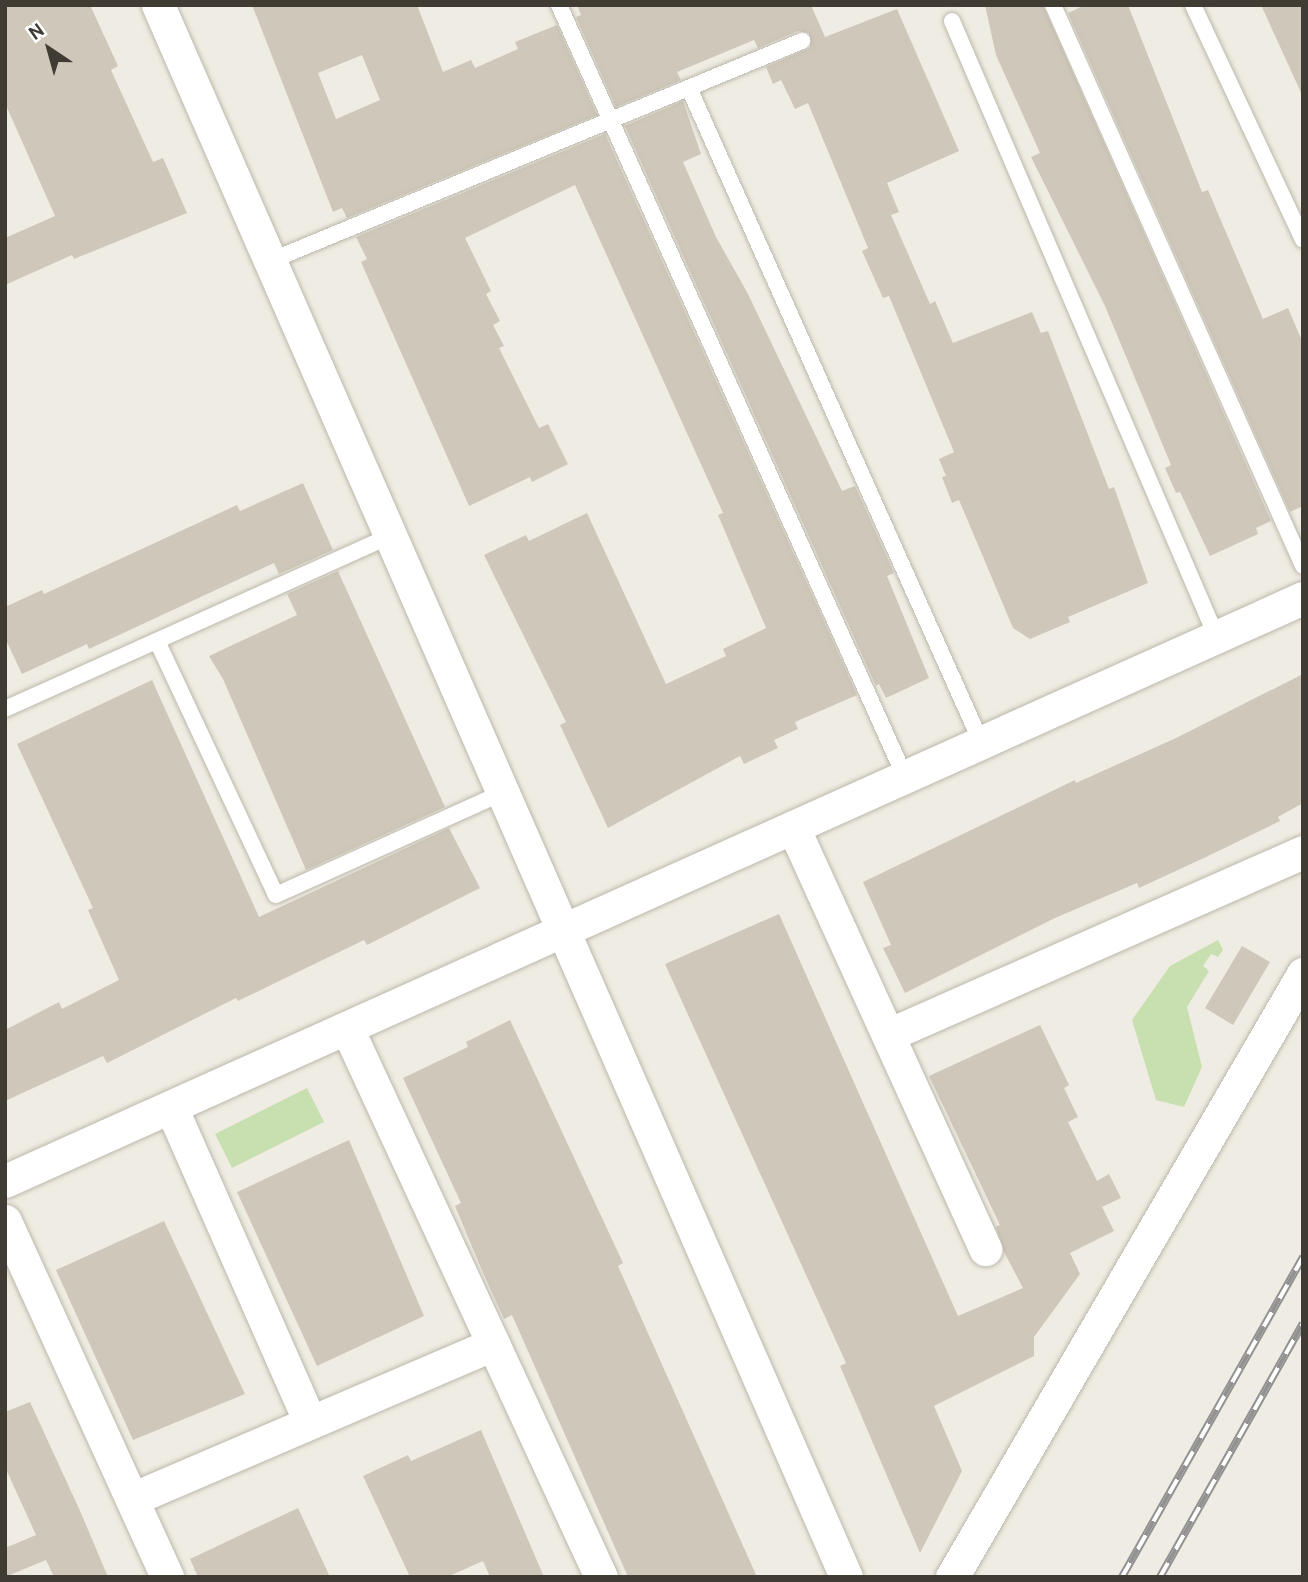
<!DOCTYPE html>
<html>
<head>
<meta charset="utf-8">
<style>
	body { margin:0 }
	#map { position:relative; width:1308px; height:1582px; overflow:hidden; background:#efece3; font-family:Cabin,sans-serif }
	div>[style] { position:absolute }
	.green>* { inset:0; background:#c8dfb0 }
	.building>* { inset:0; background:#cfc8ba }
	.roads { filter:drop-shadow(0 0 2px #bcb7aa) drop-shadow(0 0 2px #bcb7aa) }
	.service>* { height:16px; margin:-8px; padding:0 8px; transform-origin:8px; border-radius:8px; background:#fff }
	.minor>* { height:33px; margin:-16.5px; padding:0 16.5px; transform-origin:16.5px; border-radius:16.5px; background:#fff }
	.rail>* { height:8px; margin-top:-4px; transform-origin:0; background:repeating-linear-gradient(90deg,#fff 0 16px,#929292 0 32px); box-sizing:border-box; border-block:2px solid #929292 }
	span { translate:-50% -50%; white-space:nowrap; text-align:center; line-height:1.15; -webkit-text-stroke:6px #fff; paint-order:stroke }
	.frame { position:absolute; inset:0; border:7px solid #403c34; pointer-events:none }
	.north { position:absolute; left:14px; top:14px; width:70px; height:70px; -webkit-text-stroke:5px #fff; paint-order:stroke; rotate:324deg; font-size:19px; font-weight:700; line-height:28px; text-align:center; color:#403c34 }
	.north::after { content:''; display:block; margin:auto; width:24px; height:32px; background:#403c34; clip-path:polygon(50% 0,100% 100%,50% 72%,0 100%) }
</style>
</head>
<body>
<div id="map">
	<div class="green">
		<div style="clip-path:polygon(1218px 940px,1223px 950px,1218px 957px,1211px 954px,1203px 966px,1209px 971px,1187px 1007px,1202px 1067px,1184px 1107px,1156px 1100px,1132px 1020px,1170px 966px)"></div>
		<div style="clip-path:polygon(307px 1088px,324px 1122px,232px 1168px,215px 1134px)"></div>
	</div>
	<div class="building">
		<div style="clip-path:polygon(5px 5px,90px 5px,118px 66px,111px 70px,153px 162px,163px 158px,187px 213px,74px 259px,72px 255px,5px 285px,5px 238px,55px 216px,5px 103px)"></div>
		<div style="clip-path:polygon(evenodd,252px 5px,417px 5px,443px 72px,471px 60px,475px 68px,518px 49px,515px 42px,557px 25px,597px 115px,347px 218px,342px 208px,333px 212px,252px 5px,362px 55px,380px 100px,336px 119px,318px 73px,362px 55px)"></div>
		<div style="clip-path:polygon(577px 5px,811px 5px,825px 37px,897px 9px,959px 151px,887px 183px,899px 212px,891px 215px,930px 304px,935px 301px,953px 343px,1032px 312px,1041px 333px,1048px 331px,1109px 489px,1114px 487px,1148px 583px,1068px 617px,1070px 622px,1030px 639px,1013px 628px,959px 500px,952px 503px,942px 477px,946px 476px,939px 459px,954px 452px,889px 296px,883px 298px,862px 251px,868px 248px,808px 103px,795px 109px,781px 80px,773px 84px,766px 67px,810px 48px,809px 33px,798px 31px,758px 48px,754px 40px,677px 72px,681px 80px,616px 107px,576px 17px,581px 15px)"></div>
		<div style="clip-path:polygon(985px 5px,1043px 5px,1271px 521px,1256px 528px,1258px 534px,1210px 556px,1180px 492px,1176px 493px,1165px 468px,1171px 465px,1105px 306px,1031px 157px,1040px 153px,996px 55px)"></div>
		<div style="clip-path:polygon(1085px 5px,1128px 5px,1202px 192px,1208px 190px,1263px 319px,1288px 308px,1303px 343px,1303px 506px,1290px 512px,1068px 13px)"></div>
		<div style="clip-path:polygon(1261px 5px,1303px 5px,1303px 97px)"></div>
		<div style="clip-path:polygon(683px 101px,701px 154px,683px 162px,716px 237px,748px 294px,842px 491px,855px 486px,894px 573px,887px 576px,929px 678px,886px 698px,879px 684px,876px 686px,625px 126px)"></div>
		<div style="clip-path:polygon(605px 134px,857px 695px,795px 722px,798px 729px,774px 740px,778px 748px,744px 764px,740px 756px,608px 828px,560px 725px,566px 722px,484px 555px,526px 535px,529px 541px,587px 513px,666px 684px,726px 656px,723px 649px,766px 628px,718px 515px,723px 513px,575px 185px,465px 238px,491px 291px,486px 294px,500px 321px,493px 325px,504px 346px,499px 348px,539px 428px,548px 424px,568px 464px,532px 482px,530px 477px,469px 506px,361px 262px,367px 259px,356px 237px)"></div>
		<div style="clip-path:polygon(303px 483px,333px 550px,279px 574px,274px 563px,89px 649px,87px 644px,22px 674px,5px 638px,5px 607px,42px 590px,44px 594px,237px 505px,240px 511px)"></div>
		<div style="clip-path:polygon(338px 571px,445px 807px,306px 870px,223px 679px,209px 656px,297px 615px,287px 594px)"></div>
		<div style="clip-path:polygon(1303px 674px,1303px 803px,1278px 817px,1280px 821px,1206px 857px,1139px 888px,1137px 883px,1055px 918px,905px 993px,883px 948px,891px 945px,863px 882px,1075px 780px,1076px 783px,1176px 738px)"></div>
		<div style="clip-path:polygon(152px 680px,259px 917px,449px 828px,480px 888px,367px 945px,364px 940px,238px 1001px,236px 998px,107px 1063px,103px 1056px,5px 1101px,5px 1030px,59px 1002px,62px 1009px,119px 980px,88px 910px,93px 908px,17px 744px)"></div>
		<div style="clip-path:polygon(779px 914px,958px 1316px,1023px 1288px,1004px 1252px,996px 1227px,1000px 1225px,929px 1076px,1040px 1025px,1069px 1085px,1064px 1088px,1078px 1117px,1068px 1122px,1097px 1181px,1109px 1174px,1121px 1198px,1102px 1207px,1114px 1231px,1070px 1253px,1080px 1274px,1034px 1337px,1034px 1356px,934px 1406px,962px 1471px,920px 1553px,840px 1366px,846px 1363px,665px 964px)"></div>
		<div style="clip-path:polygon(1242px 946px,1270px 962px,1233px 1025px,1205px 1008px)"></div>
		<div style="clip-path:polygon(510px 1020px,623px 1263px,618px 1266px,757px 1577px,628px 1577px,512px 1315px,504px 1319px,481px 1268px,455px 1206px,461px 1203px,403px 1078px,468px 1047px,466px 1042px)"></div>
		<div style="clip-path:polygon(349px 1140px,424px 1316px,317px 1366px,237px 1192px)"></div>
		<div style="clip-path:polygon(164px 1221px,245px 1394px,133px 1440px,56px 1270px)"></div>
		<div style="clip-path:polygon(30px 1402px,81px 1513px,108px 1577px,54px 1577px,46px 1560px,5px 1577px,5px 1548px,36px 1535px,5px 1467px,5px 1412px)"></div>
		<div style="clip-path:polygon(481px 1430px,544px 1577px,490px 1577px,483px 1561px,447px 1577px,410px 1577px,363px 1476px,408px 1455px,411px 1461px)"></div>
		<div style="clip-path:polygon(298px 1508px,330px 1577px,198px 1577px,190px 1559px)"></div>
	</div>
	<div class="roads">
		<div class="service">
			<div style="left:559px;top:5px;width:846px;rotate:65.86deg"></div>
			<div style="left:1053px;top:5px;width:614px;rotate:65.98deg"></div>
			<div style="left:1193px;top:5px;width:259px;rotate:64.9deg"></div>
			<div style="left:952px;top:21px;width:672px;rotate:66.76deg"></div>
			<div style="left:689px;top:88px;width:716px;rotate:65.94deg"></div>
			<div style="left:270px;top:261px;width:576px;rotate:-22.47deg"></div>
			<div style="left:157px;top:641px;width:280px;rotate:64.9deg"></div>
			<div style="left:276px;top:895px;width:248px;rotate:-24.3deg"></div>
			<div style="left:5px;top:709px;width:422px;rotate:-24.2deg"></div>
		</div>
		<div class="minor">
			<div style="left:158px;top:5px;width:1716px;rotate:66.36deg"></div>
			<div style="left:793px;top:827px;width:464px;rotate:65.5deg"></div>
			<div style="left:347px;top:1028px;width:605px;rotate:65.17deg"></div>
			<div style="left:888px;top:1035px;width:454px;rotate:-23.8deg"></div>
			<div style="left:171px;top:1107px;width:344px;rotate:66.2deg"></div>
			<div style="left:5px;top:1181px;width:1423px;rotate:-24.19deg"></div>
			<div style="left:5px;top:1221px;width:391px;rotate:65.5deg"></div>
			<div style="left:132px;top:1499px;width:393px;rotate:-23.2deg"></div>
			<div style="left:952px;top:1577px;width:698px;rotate:-59.8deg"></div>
		</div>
	</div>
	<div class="rail">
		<div style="left:1122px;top:1577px;width:368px;rotate:-60.5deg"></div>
		<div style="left:1160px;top:1577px;width:291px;rotate:-60.6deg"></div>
	</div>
	<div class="frame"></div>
	<div class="north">N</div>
</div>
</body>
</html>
